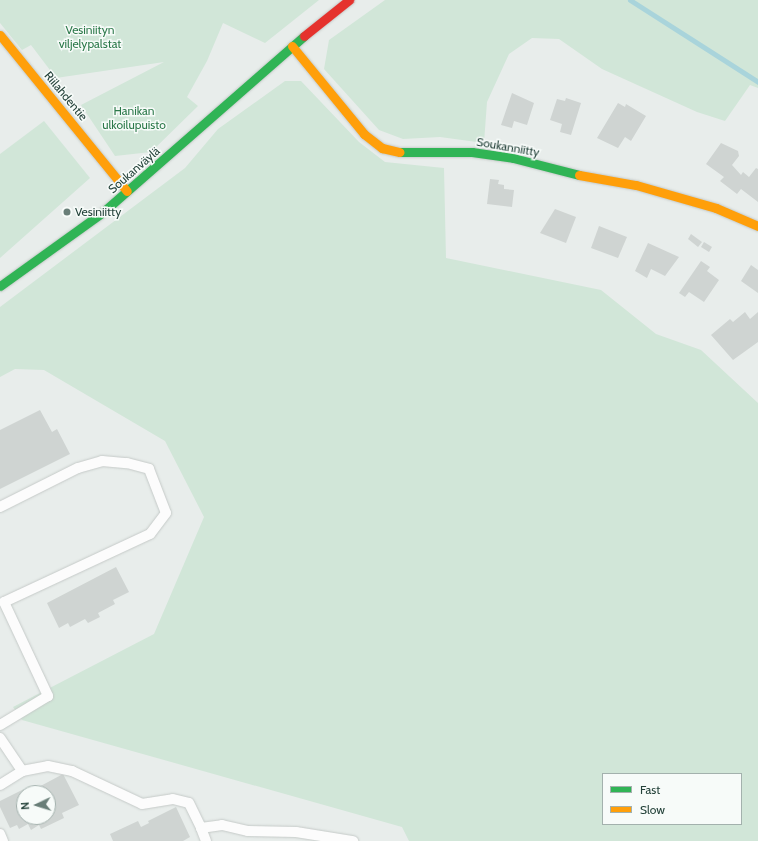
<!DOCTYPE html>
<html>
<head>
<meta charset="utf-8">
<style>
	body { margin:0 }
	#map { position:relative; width:758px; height:841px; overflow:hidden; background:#e8edeb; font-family:Cabin,sans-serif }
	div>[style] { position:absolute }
	.green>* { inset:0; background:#d1e6d8 }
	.stream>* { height:5px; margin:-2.5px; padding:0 2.5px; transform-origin:2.5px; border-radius:2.5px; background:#a9d4db }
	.building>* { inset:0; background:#cfd4d2 }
	.roads { filter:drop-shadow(0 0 1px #c5cac8) drop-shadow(0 0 1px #c5cac8) }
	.lane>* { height:10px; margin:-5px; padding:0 5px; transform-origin:5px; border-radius:5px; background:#fcfcfc }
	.fast>* { height:9px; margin:-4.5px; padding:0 4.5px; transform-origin:4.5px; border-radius:4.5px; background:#30b455 }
	.slow>* { height:9px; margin:-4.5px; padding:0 4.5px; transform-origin:4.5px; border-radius:4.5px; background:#ff9f0a }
	.jam>* { height:9px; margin:-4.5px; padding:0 4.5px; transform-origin:4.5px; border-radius:4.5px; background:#e5322d }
	.dots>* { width:11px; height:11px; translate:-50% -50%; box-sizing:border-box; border:2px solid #f7fbf9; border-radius:50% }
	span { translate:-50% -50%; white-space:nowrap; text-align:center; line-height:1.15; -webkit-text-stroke:3px #f7fbf9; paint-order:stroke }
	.park-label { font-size:12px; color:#2d7a4b }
	.street-label { font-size:12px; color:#24423a }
	.poi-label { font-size:12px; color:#24423a }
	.left { translate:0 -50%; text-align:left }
	.legend { position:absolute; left:602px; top:773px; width:140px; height:52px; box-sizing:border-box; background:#f7fbf9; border:1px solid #a3b1ad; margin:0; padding:5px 7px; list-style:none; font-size:12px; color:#24423a }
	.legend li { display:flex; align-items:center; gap:8px; height:20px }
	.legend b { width:20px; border:1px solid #a3b1ad }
	.north { position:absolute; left:16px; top:785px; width:40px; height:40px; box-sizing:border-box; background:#f7fbf9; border:1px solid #a3b1ad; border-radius:50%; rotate:266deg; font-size:11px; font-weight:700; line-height:16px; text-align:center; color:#24423a }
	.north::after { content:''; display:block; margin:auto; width:14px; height:18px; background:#697e78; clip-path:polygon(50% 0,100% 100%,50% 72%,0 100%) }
</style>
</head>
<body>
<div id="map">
	<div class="green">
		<div style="clip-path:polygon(0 0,319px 0,265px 43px,223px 23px,207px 61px,187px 97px,198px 106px,151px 152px,115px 156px,81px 105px,164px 62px,56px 78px,31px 45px,22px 50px,0 23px)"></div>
		<div style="clip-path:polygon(385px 0,758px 0,758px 88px,750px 85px,725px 121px,697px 112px,602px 69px,559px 39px,532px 38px,509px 54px,487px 102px,484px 143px,440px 137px,403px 139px,379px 130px,324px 69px,329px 40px)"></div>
		<div style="clip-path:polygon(evenodd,285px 81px,301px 81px,359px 142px,385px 162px,444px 168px,446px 258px,601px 290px,656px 334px,701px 350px,758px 403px,758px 841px,409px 841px,402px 827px,22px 720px,13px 707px,154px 634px,204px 517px,165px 441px,44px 370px,15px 369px,0 377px,0 307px,185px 168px,218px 129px,285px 81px,603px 774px,741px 774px,741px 824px,603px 824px,603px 774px)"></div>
		<div style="clip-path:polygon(44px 121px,90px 178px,0 258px,0 154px)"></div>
	</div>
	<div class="stream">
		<div style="left:630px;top:0;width:152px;rotate:32.6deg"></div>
	</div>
	<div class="building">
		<div style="clip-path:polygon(512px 93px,534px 103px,527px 125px,514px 121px,512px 128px,501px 125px)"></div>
		<div style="clip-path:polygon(566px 98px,581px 103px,571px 135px,560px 132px,562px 124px,550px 120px,557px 99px,565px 101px)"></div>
		<div style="clip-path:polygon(618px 103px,625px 107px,626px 104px,646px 116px,631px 141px,625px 137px,618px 148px,597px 138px)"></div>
		<div style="clip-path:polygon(721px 143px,738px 151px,739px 156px,732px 165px,741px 175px,743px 172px,749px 177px,756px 168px,758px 169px,758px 202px,741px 189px,737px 194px,720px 181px,724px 177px,706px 164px)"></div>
		<div style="clip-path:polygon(490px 179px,499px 180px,498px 184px,504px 185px,504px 189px,514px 190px,512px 207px,487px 204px)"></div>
		<div style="clip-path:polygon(555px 209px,576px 217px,566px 243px,540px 233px)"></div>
		<div style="clip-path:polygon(599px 226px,627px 237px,618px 258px,591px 248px)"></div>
		<div style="clip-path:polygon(691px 234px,702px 242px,698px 247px,688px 239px)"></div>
		<div style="clip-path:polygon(704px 242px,712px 247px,709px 252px,701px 247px)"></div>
		<div style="clip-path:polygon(648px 243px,679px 257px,665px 276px,651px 269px,647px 278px,635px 271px)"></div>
		<div style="clip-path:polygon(701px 261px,710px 267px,707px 271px,719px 280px,704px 302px,689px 292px,685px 297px,679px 293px)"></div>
		<div style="clip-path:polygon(751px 265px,758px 270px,758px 293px,741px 281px)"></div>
		<div style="clip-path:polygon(745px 312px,750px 319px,758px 312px,758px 342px,733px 360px,711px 335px,730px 319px,733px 322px)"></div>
		<div style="clip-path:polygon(40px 410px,52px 432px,57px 429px,70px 454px,0 489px,0 430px)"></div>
		<div style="clip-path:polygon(116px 567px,129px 592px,113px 600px,115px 604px,98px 613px,100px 617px,88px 623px,85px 619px,70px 627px,68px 623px,59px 628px,47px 603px)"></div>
		<div style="clip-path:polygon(63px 774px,79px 805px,62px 813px,64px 818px,41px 829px,39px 825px,31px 830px,28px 824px,19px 829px,17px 825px,10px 828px,0 807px,0 801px,24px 789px,26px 793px,24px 793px,24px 817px,48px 817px,48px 793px,38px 793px,35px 789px)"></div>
		<div style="clip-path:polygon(176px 807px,190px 837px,183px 841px,113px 841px,110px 834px,138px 821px,141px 827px,149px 823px,148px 821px)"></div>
	</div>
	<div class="roads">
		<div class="lane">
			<div style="left:0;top:507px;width:87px;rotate:-26.6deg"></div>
			<div style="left:78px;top:468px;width:25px;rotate:-16deg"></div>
			<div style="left:102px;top:461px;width:25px;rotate:5deg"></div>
			<div style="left:127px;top:463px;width:23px;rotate:15deg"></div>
			<div style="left:149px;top:469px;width:47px;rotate:68.9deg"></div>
			<div style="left:166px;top:513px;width:26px;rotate:127deg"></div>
			<div style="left:150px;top:534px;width:161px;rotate:155deg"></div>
			<div style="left:4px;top:602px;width:104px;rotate:64.9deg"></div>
			<div style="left:48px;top:696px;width:56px;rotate:148.9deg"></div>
			<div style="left:0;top:738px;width:40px;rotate:56deg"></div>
			<div style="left:22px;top:771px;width:26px;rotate:-11deg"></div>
			<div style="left:48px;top:766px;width:25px;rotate:12deg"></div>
			<div style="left:72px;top:771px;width:77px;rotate:25.2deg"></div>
			<div style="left:142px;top:804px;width:31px;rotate:-9deg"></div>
			<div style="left:173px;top:799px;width:16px;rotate:14deg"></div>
			<div style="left:189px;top:803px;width:28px;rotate:64deg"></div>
			<div style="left:201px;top:828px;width:21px;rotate:-8deg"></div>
			<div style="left:222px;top:825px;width:27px;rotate:13deg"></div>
			<div style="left:248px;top:831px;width:48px;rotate:1.2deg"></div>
			<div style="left:296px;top:832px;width:58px;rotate:9deg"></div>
			<div style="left:0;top:785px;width:26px;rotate:-32deg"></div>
			<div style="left:201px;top:828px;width:14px;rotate:69deg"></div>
			<div style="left:0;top:834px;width:8px;rotate:67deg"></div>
		</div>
		<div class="fast">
			<div style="left:400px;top:152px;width:72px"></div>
			<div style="left:472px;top:152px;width:41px;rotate:8.3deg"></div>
			<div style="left:513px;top:158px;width:68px;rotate:14.4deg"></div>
			<div style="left:0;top:286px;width:127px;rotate:-35.7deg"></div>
			<div style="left:103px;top:212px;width:267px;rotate:-41.2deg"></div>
		</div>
		<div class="slow">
			<div style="left:0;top:35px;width:201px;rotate:50.9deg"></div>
			<div style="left:292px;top:46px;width:114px;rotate:50.7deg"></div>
			<div style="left:364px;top:134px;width:23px;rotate:38deg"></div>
			<div style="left:382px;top:148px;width:18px;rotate:13deg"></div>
			<div style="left:579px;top:175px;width:58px;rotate:10deg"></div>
			<div style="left:636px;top:185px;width:83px;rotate:16deg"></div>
			<div style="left:716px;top:208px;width:46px;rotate:23.2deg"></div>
		</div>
		<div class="jam">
			<div style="left:304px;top:36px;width:58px;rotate:-38.7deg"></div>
		</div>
	</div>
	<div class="dots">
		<div style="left:67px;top:212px;background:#697e78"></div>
	</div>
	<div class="park-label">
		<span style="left:90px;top:37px">Vesiniityn<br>viljelypalstat</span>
		<span style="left:134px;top:118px">Hanikan<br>ulkoilupuisto</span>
	</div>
	<div class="street-label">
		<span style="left:66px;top:96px;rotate:50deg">Riilahdentie</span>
		<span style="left:508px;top:147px;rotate:10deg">Soukanniitty</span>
		<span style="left:134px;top:170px;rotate:-41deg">Soukanväylä</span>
	</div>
	<div class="poi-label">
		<span class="left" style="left:75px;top:212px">Vesiniitty</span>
	</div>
	<ul class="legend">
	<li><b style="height:5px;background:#30b455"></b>Fast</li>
	<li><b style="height:5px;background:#ff9f0a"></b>Slow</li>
	</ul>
	<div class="north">N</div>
</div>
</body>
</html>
